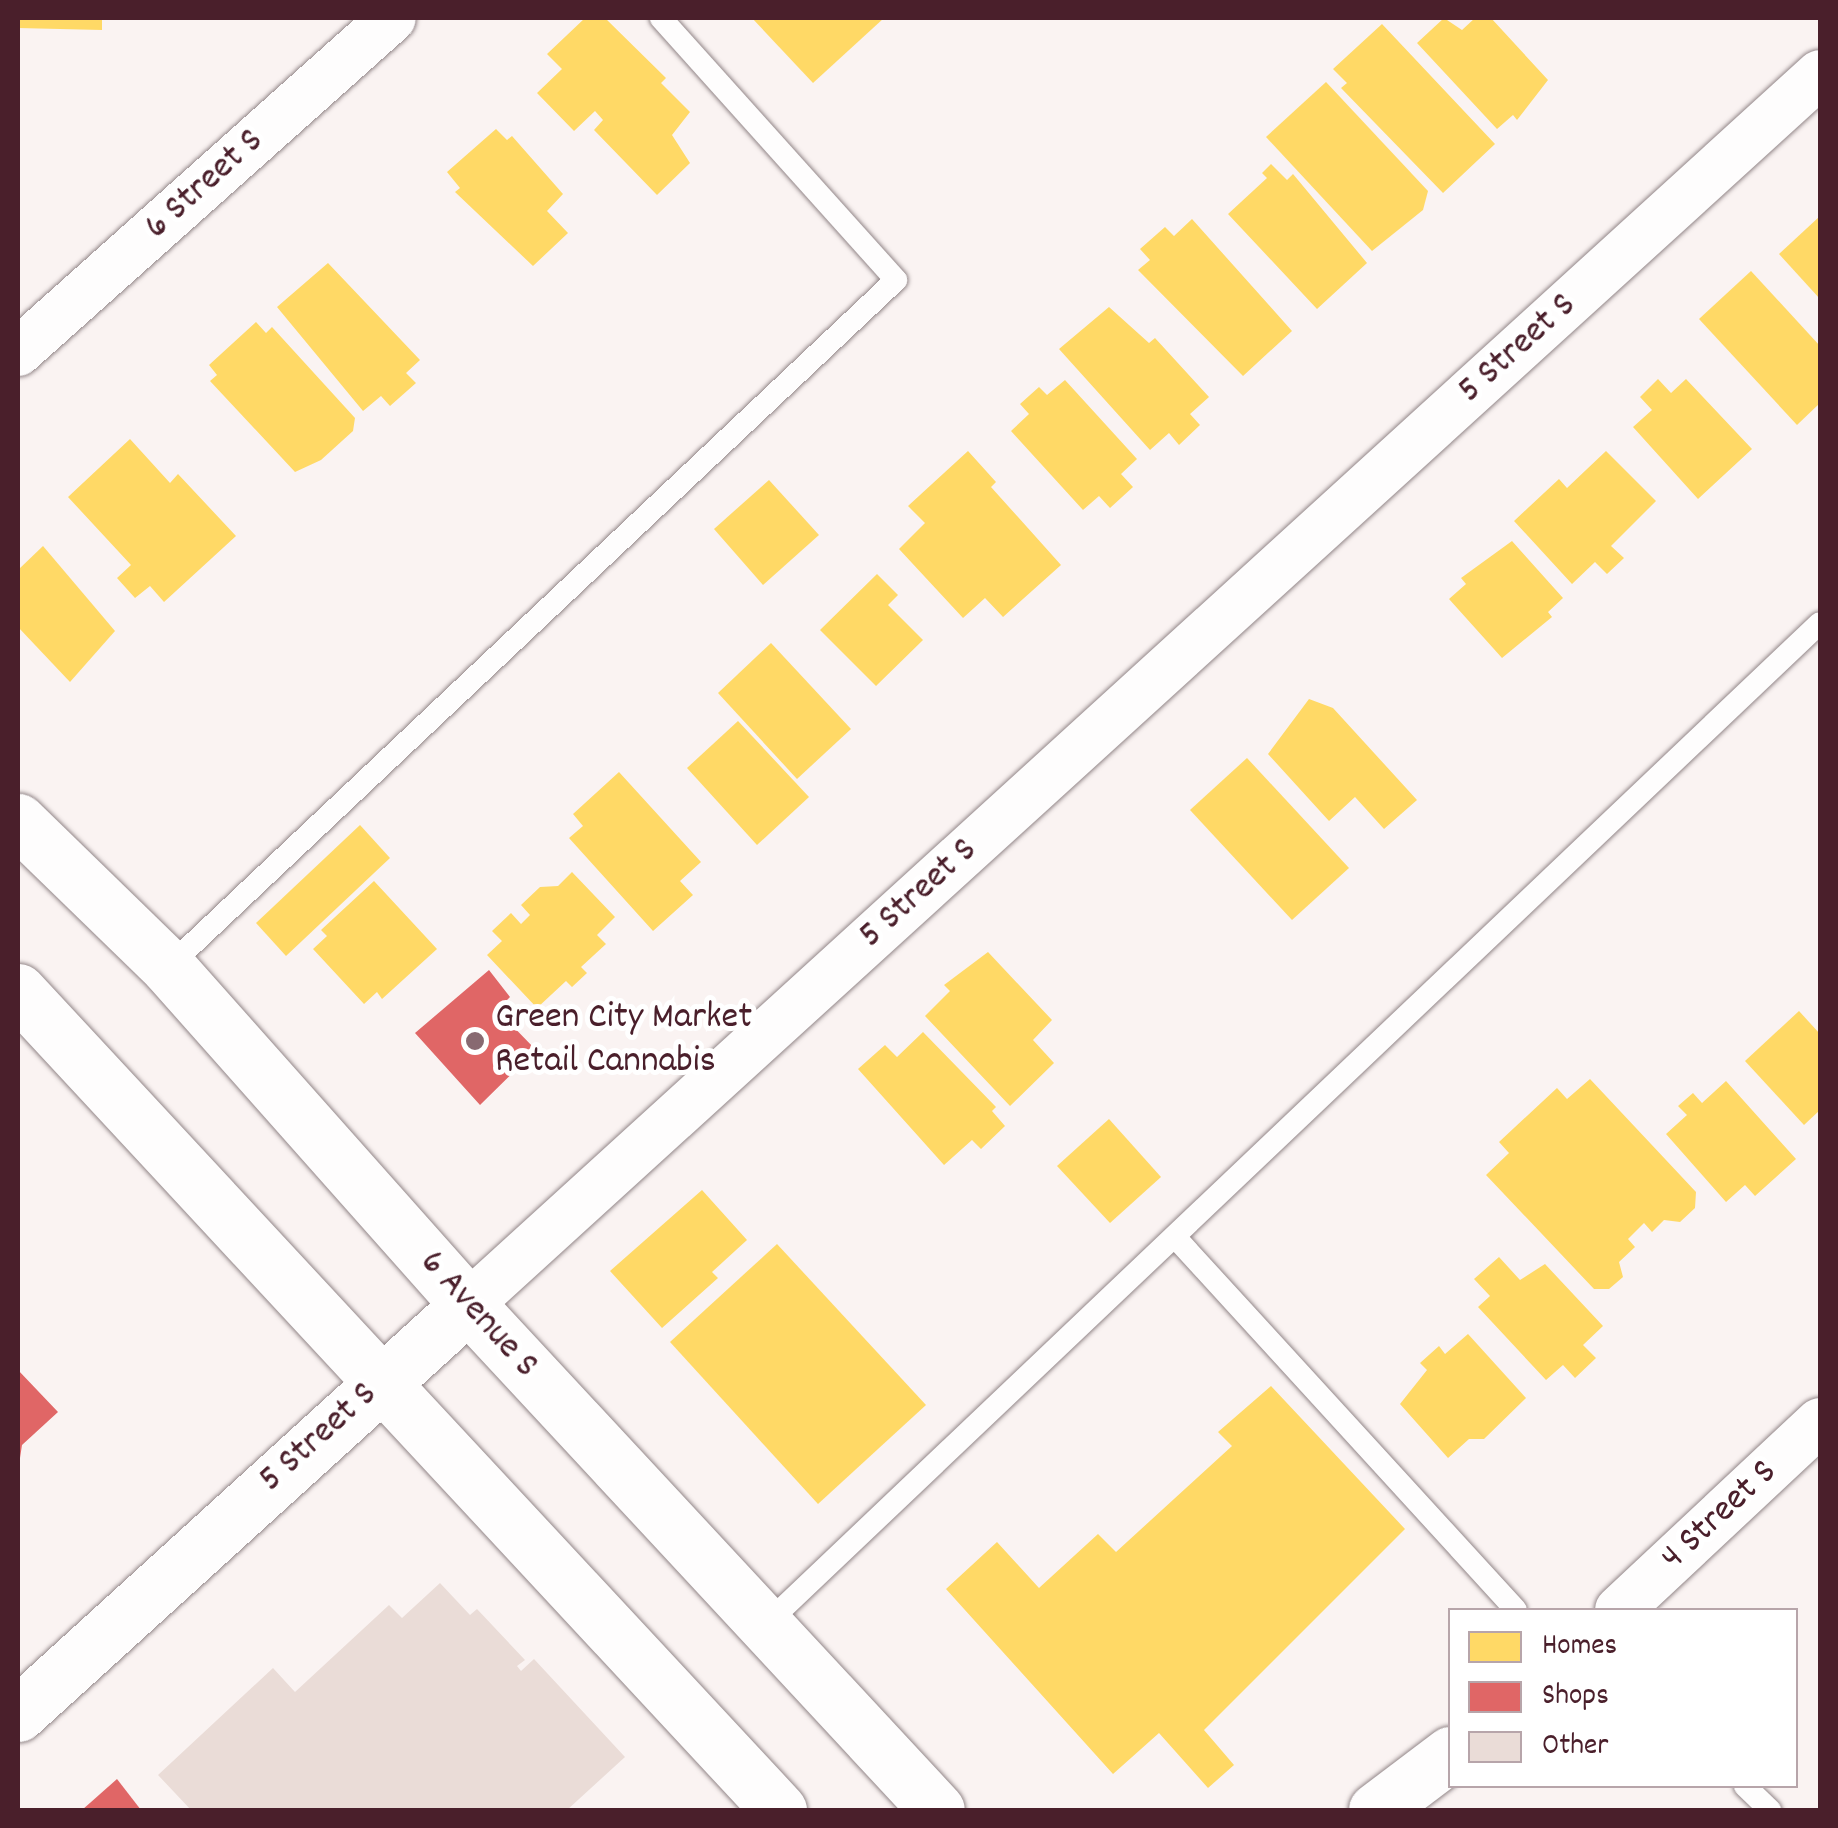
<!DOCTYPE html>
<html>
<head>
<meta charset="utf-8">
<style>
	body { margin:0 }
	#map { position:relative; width:1838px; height:1828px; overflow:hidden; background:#faf3f2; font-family:Dekko,sans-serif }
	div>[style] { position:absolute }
	.homes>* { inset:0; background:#ffd966 }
	.shops>* { inset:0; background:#e06666 }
	.building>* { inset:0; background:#eadcd7 }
	.roads { filter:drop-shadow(0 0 2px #928688) drop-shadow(0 0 2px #928688) }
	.service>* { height:22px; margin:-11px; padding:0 11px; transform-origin:11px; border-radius:11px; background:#fefdfd }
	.minor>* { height:48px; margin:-24px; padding:0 24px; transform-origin:24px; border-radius:24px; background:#fefdfd }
	.tertiary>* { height:55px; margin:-27.5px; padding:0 27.5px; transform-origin:27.5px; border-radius:27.5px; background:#fefdfd }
	.secondary>* { height:55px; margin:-27.5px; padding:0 27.5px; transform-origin:27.5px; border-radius:27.5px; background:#fefdfd }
	.motorway>* { height:55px; margin:-27.5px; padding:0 27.5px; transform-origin:27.5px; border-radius:27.5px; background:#fefdfd }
	.dots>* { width:28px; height:28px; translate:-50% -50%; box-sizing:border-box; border:5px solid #fff; border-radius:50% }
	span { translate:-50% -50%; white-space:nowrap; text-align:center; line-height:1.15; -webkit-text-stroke:10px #fff; paint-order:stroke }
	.street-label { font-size:38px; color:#4a1f2b }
	.poi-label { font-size:38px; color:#4a1f2b }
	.left { translate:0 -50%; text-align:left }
	.frame { position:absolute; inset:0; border:20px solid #4a1f2b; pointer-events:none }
	.legend { position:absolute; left:1448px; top:1608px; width:350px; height:180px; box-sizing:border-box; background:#fff; border:2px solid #b7a5aa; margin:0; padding:12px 18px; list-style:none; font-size:30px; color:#4a1f2b }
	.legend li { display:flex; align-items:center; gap:20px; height:50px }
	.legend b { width:50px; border:2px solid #b7a5aa }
</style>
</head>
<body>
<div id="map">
	<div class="homes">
		<div style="clip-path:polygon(18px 18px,102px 18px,102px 30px,18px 28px)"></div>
		<div style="clip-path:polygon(585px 18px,605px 18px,666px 78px,661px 83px,690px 112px,672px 135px,690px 163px,657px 195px,594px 130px,603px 120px,595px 111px,574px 131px,537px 93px,562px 69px,547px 54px)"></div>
		<div style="clip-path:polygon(752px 18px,884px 18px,813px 83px)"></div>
		<div style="clip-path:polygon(1444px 18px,1462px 30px,1475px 18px,1491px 18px,1548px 80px,1517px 120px,1513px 115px,1497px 129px,1417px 43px)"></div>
		<div style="clip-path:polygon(1382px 24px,1495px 144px,1443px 193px,1341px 88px,1347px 83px,1333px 69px)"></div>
		<div style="clip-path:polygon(1326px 82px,1428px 191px,1423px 210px,1372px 251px,1266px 137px)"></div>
		<div style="clip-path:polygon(496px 129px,507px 140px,512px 136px,563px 194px,547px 211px,568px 233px,533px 266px,455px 192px,460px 188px,447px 172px)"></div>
		<div style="clip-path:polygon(1271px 164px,1287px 180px,1293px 174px,1367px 263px,1317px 309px,1228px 214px,1267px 178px,1262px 173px)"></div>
		<div style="clip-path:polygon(1819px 217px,1820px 219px,1820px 299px,1779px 254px)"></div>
		<div style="clip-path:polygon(1192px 219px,1292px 331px,1243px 376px,1138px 270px,1150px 260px,1140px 249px,1165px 227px,1174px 236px)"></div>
		<div style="clip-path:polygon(328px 263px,420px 360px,406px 373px,416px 383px,390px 406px,381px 396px,363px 411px,277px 307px)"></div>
		<div style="clip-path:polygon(1751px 271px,1820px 346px,1820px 403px,1797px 425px,1699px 319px)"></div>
		<div style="clip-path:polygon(1109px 307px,1149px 343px,1155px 338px,1209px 397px,1190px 414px,1200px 425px,1179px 445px,1169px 433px,1150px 450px,1059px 349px)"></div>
		<div style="clip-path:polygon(256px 322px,266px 333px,272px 327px,355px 418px,353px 431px,321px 460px,295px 472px,210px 381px,217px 375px,209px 365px)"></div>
		<div style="clip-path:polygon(1658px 379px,1671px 393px,1686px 379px,1752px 449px,1698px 499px,1633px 427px,1652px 410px,1640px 397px)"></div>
		<div style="clip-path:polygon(1065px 380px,1137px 459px,1121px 474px,1133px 487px,1110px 508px,1099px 496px,1083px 510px,1011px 431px,1029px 414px,1020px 404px,1039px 387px,1047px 395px)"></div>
		<div style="clip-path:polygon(130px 439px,170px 483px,178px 474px,236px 536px,164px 602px,150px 586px,135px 598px,117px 578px,131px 565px,68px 497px)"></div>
		<div style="clip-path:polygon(968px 451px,996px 482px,991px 487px,1061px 565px,1003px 617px,985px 598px,963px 618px,899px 549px,925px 523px,908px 506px)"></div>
		<div style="clip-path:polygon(1606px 451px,1656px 501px,1611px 546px,1624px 558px,1607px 574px,1595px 562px,1572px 584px,1514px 521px,1559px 479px,1567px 488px)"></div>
		<div style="clip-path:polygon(769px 480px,819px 535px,763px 585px,714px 529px)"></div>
		<div style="clip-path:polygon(1512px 541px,1563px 598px,1548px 612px,1552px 617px,1502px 658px,1449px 599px,1466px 584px,1461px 578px)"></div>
		<div style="clip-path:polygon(43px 546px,115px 631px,70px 682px,18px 627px,18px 570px)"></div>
		<div style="clip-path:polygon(877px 574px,898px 595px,888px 605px,923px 640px,876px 686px,820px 630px)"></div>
		<div style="clip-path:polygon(771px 643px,851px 729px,797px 779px,718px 693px)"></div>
		<div style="clip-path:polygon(1309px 699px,1333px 708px,1417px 800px,1384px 829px,1355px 797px,1329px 821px,1268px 754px)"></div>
		<div style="clip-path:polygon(738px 721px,809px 797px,757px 845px,687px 768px)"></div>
		<div style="clip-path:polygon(1247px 758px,1349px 868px,1292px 920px,1190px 810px)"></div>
		<div style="clip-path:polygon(619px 772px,701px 862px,680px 881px,693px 895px,653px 931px,569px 838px,583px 826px,573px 814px)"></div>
		<div style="clip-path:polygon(360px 825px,390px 858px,286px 956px,256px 923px)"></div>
		<div style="clip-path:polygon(572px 872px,615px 917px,597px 935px,606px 944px,581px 967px,587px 973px,572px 987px,566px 981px,537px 1008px,487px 955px,502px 941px,492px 931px,511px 913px,521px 924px,530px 915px,521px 905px,540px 887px,558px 886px)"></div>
		<div style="clip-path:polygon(374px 881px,437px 949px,382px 999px,377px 992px,364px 1004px,313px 949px,327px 936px,321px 930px)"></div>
		<div style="clip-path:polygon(988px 952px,1052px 1020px,1033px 1040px,1054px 1063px,1010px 1106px,925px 1016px,950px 991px,944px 985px)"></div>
		<div style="clip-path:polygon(1799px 1011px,1820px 1034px,1820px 1110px,1804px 1125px,1745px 1061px)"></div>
		<div style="clip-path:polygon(923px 1032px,996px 1107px,992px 1111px,1005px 1126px,981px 1149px,972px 1140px,944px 1165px,858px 1069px,885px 1045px,897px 1057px)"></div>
		<div style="clip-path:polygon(1590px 1079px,1696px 1192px,1695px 1208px,1680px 1222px,1664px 1220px,1652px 1232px,1644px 1223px,1628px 1239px,1635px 1247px,1619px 1262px,1623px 1277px,1609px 1289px,1594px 1289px,1486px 1175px,1509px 1153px,1499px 1142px,1557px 1088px,1567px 1099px)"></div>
		<div style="clip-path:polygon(1726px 1081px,1796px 1159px,1755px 1196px,1745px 1185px,1726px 1202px,1666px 1134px,1687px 1115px,1678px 1106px,1693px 1093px,1702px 1103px)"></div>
		<div style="clip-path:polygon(1109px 1119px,1161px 1177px,1110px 1223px,1057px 1166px)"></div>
		<div style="clip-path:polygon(702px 1190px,747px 1240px,712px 1272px,718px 1278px,662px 1328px,610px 1271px)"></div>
		<div style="clip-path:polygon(777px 1244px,926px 1405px,818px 1504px,670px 1342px)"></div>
		<div style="clip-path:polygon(1499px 1257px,1520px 1280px,1545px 1264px,1603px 1326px,1583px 1345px,1596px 1358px,1575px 1378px,1563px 1365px,1546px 1380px,1478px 1307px,1490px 1296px,1474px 1279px)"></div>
		<div style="clip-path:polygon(1468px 1334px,1526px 1398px,1484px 1439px,1469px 1439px,1448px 1458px,1400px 1404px,1427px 1370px,1420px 1363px,1439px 1346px,1445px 1354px)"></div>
		<div style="clip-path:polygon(1271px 1386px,1405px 1529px,1204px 1730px,1234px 1765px,1208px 1788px,1159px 1733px,1113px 1774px,946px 1589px,997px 1542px,1039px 1588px,1098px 1534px,1116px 1552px,1232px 1446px,1218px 1432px)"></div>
	</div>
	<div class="shops">
		<div style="clip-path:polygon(489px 970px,510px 997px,497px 1010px,536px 1050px,480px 1105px,415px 1033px)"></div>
		<div style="clip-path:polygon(18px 1370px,58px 1412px,22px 1445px,20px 1458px)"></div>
		<div style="clip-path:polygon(117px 1779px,141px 1810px,82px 1810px)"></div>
	</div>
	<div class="building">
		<div style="clip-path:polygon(440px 1583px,470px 1615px,477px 1609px,525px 1660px,517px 1666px,521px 1671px,534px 1659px,625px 1757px,567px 1810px,191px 1810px,158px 1775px,273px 1668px,295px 1692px,389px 1605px,402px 1618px)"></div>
	</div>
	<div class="roads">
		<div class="service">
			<div style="left:168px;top:967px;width:1001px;rotate:-43.34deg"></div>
			<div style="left:896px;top:280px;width:352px;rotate:-131.9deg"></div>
			<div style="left:1175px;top:1237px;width:505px;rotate:47.57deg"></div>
			<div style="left:764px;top:1626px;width:1456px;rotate:-43.53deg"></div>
			<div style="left:1745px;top:1786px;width:35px;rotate:44deg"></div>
		</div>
		<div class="minor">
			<div style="left:18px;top:352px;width:501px;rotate:-41.77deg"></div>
			<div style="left:468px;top:1305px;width:1828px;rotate:-42.32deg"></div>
			<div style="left:1619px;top:1610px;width:275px;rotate:-43.1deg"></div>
		</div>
		<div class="tertiary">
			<div style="left:18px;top:1714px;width:608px;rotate:-42.27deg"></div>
		</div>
		<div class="secondary">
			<div style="left:18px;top:821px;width:209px;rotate:44.2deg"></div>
			<div style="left:168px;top:967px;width:452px;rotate:48.4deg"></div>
			<div style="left:18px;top:991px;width:532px;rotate:47.13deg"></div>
		</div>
		<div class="motorway">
			<div style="left:468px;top:1305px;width:689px;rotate:47.12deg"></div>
			<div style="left:380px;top:1381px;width:586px;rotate:47.08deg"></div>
			<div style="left:1376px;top:1810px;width:93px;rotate:-37.1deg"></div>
		</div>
	</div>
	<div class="dots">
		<div style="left:475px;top:1041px;background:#886971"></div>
	</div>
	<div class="street-label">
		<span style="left:205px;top:185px;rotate:-42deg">6 Street S</span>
		<span style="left:1518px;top:349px;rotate:-42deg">5 Street S</span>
		<span style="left:919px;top:894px;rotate:-42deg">5 Street S</span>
		<span style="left:478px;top:1315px;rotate:48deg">6 Avenue S</span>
		<span style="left:319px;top:1438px;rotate:-42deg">5 Street S</span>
		<span style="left:1720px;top:1516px;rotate:-43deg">4 Street S</span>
	</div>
	<div class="poi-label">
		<span class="left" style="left:495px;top:1041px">Green City Market<br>Retail Cannabis</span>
	</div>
	<div class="frame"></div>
	<ul class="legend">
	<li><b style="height:28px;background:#ffd966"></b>Homes</li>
	<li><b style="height:28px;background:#e06666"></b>Shops</li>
	<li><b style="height:28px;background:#eadcd7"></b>Other</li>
	</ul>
</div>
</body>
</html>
